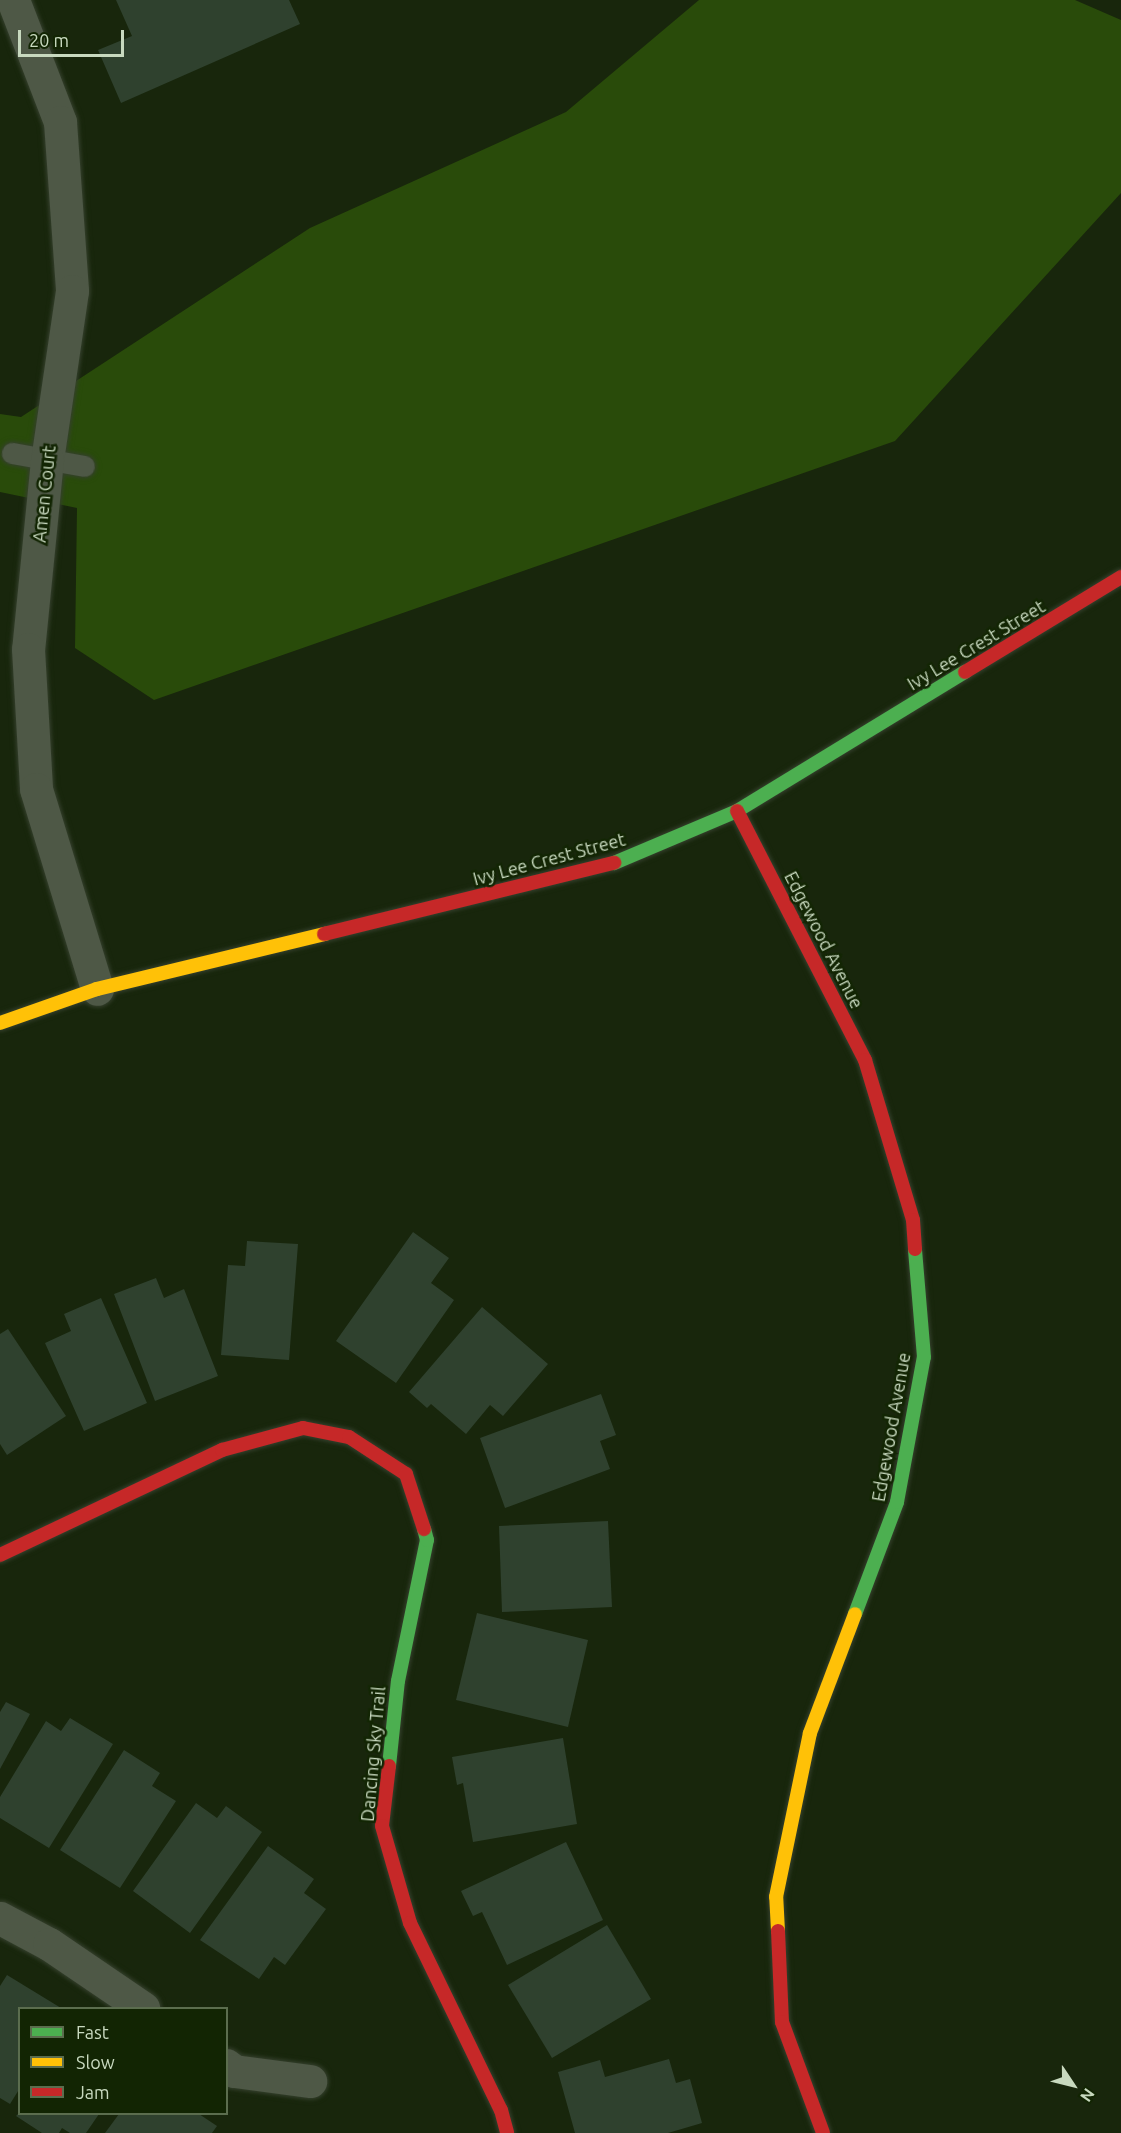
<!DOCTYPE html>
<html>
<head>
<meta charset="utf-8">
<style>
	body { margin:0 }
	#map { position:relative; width:1121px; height:2133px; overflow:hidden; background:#18260c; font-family:Ubuntu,sans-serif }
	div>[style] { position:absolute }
	.green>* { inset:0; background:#294b0a }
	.building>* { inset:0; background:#2f412e }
	.roads { filter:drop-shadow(0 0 2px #35402d) drop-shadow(0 0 2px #35402d) }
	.lane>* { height:21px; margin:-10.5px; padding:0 10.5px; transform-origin:10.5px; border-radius:10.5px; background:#4e5846 }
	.street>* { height:33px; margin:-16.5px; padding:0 16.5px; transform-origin:16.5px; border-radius:16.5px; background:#4e5846 }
	.fast>* { height:14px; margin:-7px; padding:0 7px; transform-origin:7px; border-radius:7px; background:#4caf50 }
	.slow>* { height:14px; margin:-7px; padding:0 7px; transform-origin:7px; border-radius:7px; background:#ffc107 }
	.jam>* { height:14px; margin:-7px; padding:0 7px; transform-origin:7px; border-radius:7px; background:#c62828 }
	span { translate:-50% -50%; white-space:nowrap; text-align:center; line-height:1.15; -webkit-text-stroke:5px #122503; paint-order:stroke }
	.street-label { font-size:18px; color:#c8d9bf }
	.legend { position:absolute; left:18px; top:2007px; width:210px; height:108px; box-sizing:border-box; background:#122503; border:2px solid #5b6d4e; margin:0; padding:8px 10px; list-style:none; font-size:18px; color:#c8d9bf }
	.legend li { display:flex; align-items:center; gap:12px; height:30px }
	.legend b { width:30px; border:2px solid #5b6d4e }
	.north { position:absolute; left:1043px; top:2055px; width:60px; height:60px; -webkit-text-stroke:4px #122503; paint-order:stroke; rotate:125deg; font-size:16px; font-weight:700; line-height:24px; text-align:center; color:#c8d9bf }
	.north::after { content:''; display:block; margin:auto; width:21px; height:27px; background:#c8d9bf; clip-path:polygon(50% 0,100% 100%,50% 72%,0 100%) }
	.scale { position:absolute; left:18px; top:30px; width:106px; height:27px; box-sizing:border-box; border:3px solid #c8d9bf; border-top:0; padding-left:8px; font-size:18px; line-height:21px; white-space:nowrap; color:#c8d9bf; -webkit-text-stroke:4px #122503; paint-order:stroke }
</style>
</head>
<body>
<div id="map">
	<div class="green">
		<div style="clip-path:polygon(699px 0,1075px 0,1121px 20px,1121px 193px,895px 441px,154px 700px,75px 648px,77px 508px,0 492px,0 414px,21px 417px,310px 228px,566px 112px)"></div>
	</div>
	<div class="building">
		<div style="clip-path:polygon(116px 0,289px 0,300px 24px,121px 103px,98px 50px,132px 36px)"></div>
		<div style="clip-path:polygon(413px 1232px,449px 1258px,431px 1283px,454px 1300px,396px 1383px,336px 1341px)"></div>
		<div style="clip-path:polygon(247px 1241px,298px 1244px,289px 1360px,221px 1355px,228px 1265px,245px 1266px)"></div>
		<div style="clip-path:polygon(156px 1278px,164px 1298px,184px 1289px,218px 1376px,155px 1401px,114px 1294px)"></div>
		<div style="clip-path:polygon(101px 1298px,147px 1403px,84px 1431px,45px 1343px,71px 1331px,64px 1314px)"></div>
		<div style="clip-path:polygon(482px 1307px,548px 1364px,503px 1416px,490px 1405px,466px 1434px,431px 1404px,427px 1408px,409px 1392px)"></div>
		<div style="clip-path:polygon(8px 1329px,66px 1416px,7px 1455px,0 1444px,0 1334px)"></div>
		<div style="clip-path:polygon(601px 1394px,616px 1435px,600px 1441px,610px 1469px,505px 1508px,480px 1438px)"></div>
		<div style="clip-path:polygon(608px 1521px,612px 1607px,502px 1612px,499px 1526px)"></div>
		<div style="clip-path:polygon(477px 1613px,588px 1640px,568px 1727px,456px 1700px)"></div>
		<div style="clip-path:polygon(6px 1702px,30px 1714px,0 1769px,0 1712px)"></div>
		<div style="clip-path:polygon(70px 1718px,113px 1744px,49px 1848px,0 1818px,0 1797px,46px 1721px,61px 1731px)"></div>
		<div style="clip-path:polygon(563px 1738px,577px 1824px,473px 1842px,463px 1783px,457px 1785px,452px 1757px)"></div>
		<div style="clip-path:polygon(124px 1750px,160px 1773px,152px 1786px,176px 1801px,120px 1888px,60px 1850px)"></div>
		<div style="clip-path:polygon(196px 1803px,217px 1818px,226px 1806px,262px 1832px,190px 1933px,133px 1891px)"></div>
		<div style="clip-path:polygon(566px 1842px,603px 1920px,507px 1965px,482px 1912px,473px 1916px,461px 1891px)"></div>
		<div style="clip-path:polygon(268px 1846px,314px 1879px,304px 1893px,326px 1909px,285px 1965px,274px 1957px,259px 1979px,200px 1940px)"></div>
		<div style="clip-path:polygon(607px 1925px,651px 1999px,552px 2058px,508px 1985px)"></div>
		<div style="clip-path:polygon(7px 1975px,61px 2008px,20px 2008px,20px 2088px,10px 2104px,0 2098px,0 1986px)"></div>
		<div style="clip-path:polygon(669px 2059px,676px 2083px,690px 2079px,702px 2123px,668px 2133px,575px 2133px,558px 2072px,600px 2060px,605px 2077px)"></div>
		<div style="clip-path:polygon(18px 2114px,99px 2114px,86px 2133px,70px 2133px,62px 2128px,59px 2133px,42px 2133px,16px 2116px)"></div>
		<div style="clip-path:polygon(119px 2114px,199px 2114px,217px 2126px,212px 2133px,105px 2133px)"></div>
	</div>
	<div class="roads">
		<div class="lane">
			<div style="left:12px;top:453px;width:73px;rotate:10.2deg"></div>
		</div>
		<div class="street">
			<div style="left:13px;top:0;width:131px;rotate:68.9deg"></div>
			<div style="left:60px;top:122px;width:169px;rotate:85.9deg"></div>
			<div style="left:72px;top:291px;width:171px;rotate:98.4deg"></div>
			<div style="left:47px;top:460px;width:190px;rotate:95.7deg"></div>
			<div style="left:28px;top:649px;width:140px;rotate:86.7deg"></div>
			<div style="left:36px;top:789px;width:209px;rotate:73deg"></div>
			<div style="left:0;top:1918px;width:55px;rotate:28deg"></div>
			<div style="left:49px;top:1944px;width:114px;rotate:34.2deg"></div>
			<div style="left:226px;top:2065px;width:10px;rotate:37deg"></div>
			<div style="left:234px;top:2071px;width:77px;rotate:7.5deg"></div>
		</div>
		<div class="fast">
			<div style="left:614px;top:863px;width:134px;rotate:-22.9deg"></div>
			<div style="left:737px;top:811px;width:267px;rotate:-31.4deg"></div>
			<div style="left:855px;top:1614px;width:120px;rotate:-69.4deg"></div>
			<div style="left:897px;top:1502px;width:147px;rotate:-79.5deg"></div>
			<div style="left:924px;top:1357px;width:108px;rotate:-94.8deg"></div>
			<div style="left:389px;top:1766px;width:85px;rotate:-84deg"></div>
			<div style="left:398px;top:1681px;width:144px;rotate:-78.4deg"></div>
			<div style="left:427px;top:1540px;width:11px;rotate:-105deg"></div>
		</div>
		<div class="slow">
			<div style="left:0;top:1023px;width:103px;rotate:-19.3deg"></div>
			<div style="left:97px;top:989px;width:234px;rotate:-13.6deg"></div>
			<div style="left:778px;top:1931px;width:34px;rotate:-93deg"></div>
			<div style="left:776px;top:1897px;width:167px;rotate:-78.3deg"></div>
			<div style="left:810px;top:1733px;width:127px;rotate:-69.3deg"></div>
		</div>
		<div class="jam">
			<div style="left:965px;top:672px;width:183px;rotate:-31.3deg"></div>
			<div style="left:737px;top:811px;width:280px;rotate:62.8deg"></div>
			<div style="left:865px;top:1060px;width:167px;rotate:73.3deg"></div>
			<div style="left:913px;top:1220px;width:29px;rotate:86deg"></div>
			<div style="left:324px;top:934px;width:299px;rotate:-13.8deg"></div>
			<div style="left:0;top:1555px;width:246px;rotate:-25.3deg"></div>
			<div style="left:222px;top:1450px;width:84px;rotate:-15.2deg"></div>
			<div style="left:303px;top:1428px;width:47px;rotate:11.1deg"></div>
			<div style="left:349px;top:1437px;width:68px;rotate:33deg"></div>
			<div style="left:406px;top:1474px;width:58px;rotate:71.9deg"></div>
			<div style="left:389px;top:1766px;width:60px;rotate:96.7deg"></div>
			<div style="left:382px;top:1826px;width:101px;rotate:73.9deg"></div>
			<div style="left:410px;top:1923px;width:208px;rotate:64.1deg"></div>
			<div style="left:501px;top:2110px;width:24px;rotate:75deg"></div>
			<div style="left:778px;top:1931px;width:91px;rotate:87.5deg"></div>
			<div style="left:782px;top:2022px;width:118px;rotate:69.7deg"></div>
		</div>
	</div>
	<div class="street-label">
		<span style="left:44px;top:494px;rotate:-84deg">Amen Court</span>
		<span style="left:976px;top:645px;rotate:-31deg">Ivy Lee Crest Street</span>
		<span style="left:549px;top:859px;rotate:-15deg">Ivy Lee Crest Street</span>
		<span style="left:824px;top:940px;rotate:63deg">Edgewood Avenue</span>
		<span style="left:891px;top:1427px;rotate:-80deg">Edgewood Avenue</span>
		<span style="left:373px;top:1754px;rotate:-85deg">Dancing Sky Trail</span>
	</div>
	<ul class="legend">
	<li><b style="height:8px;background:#4caf50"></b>Fast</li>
	<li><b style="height:8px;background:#ffc107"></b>Slow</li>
	<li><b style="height:8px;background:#c62828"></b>Jam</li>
	</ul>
	<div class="north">N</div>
	<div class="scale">20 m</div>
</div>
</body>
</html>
